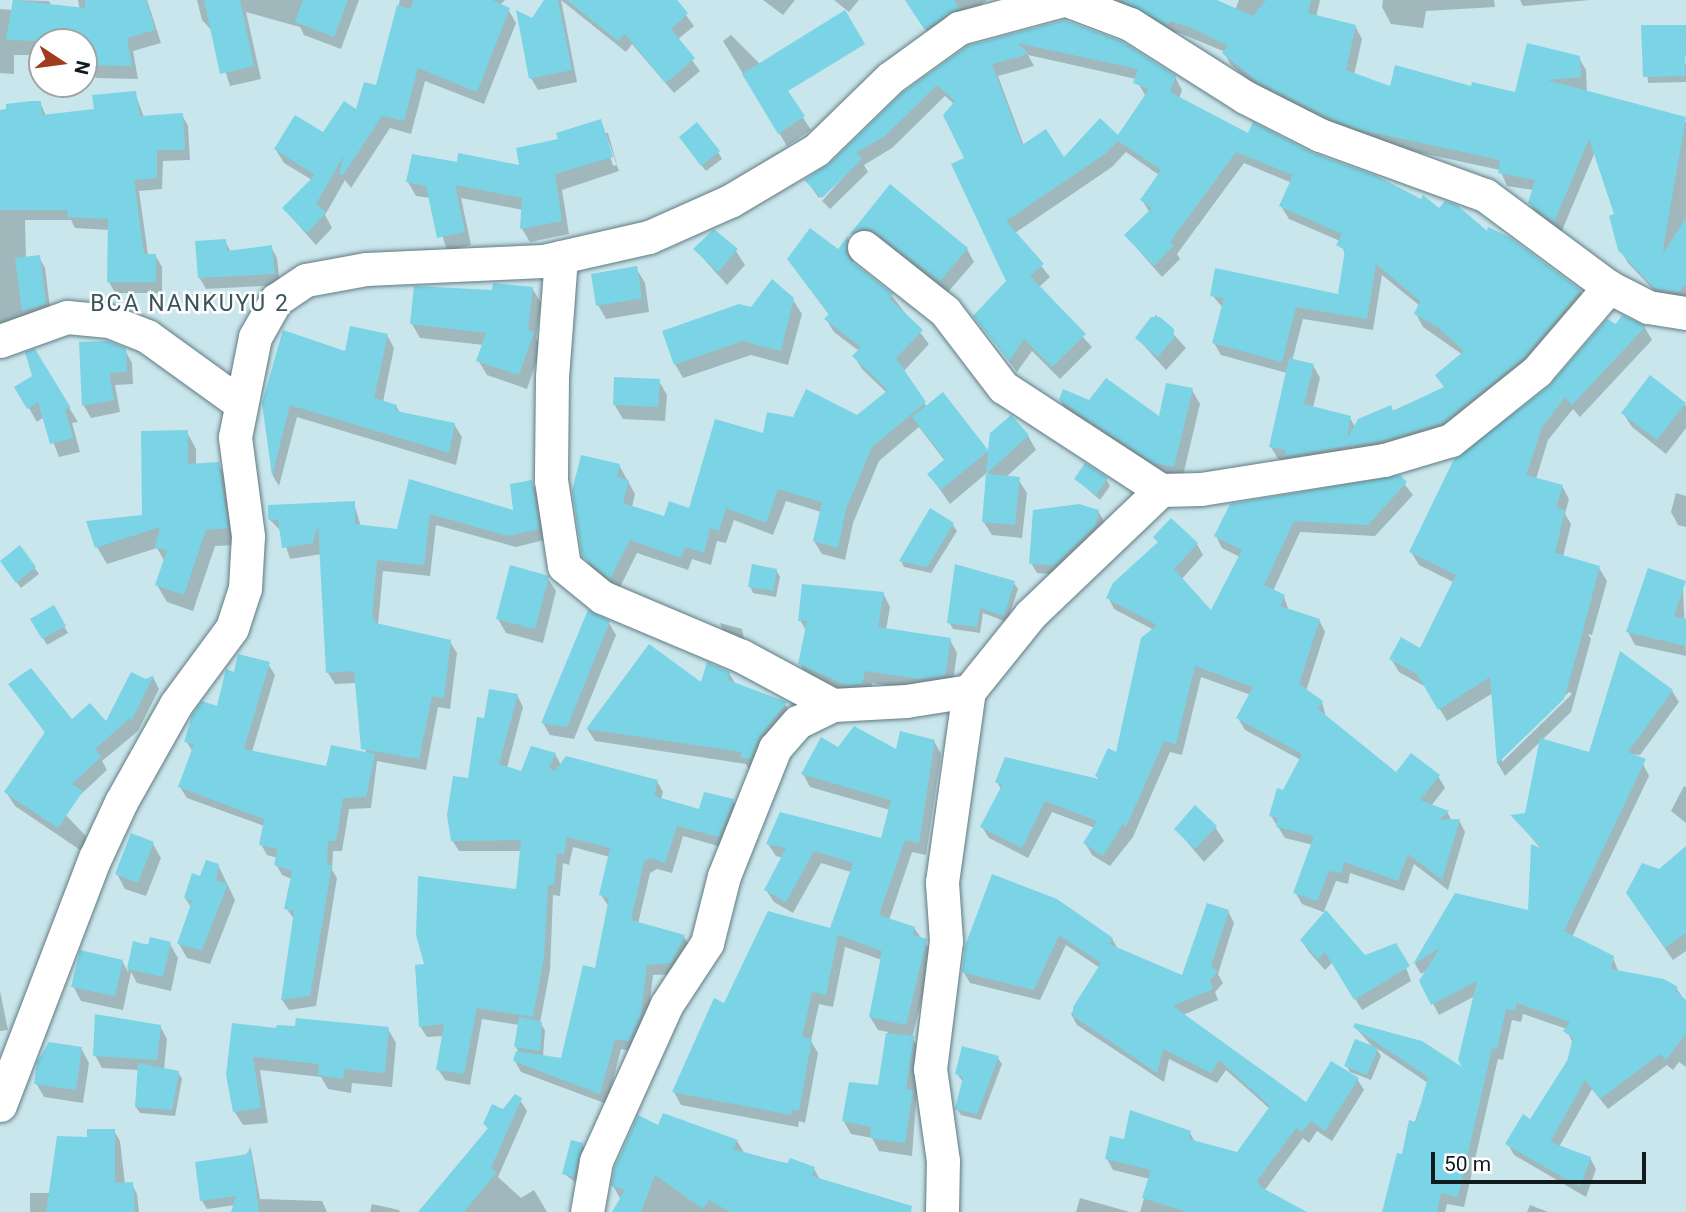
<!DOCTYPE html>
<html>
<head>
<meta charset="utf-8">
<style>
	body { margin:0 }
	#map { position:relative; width:1686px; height:1212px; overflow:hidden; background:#c9e6ec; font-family:Roboto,sans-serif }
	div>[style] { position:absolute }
	.shadow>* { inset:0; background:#0003 }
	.building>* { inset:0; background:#7bd4e5 }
	.roads { filter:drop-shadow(0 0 2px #617b81) drop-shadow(0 0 2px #617b81) }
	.minor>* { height:33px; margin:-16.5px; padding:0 16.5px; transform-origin:16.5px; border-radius:16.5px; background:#fff }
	span { translate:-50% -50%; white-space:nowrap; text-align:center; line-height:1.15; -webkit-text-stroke:5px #fff; paint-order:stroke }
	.quarter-label { font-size:23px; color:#3b5459; letter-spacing:2px }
	.north { position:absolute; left:28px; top:28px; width:70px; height:70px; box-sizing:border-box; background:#fff; border:2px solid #9fa4a5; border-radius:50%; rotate:103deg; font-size:19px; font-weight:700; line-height:28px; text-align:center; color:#101b1d }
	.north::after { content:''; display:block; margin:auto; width:24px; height:32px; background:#a23a1f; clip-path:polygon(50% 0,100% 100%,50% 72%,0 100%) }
	.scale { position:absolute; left:1431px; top:1152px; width:215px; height:32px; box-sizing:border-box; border:4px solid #101b1d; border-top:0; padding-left:9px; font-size:21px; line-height:24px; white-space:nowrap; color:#101b1d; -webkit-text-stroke:5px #fff; paint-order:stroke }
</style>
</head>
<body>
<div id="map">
	<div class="shadow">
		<div style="clip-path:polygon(13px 0,49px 1px,55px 12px,52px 42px,42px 42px,42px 55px,14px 55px,14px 74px,0 73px,0 9px,12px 10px)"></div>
		<div style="clip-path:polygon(78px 0,147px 0,161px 43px,133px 51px,138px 79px,96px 78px,89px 64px)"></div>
		<div style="clip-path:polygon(197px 0,359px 0,341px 49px,304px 35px,300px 27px,246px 12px,261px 79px,230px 86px,213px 32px,202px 20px)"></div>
		<div style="clip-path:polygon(400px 0,505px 0,500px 5px,508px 9px,516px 23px,484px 104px,425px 81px,411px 134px,390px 128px,351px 188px,345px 180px,325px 215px,332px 228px,316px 245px,284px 209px,312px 180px,284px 163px,276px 150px,324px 134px,357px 112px,378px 87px)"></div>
		<div style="clip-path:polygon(546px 0,561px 0,577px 82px,538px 90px,531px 78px,532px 20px)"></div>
		<div style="clip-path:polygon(561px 0,675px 0,694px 26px,677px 40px,700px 71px,674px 93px,632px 44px,626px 52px)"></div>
		<div style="clip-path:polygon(763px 0,795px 0,783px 15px)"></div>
		<div style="clip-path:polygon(834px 0,859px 0,849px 12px)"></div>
		<div style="clip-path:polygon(907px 0,987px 0,933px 41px)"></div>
		<div style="clip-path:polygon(1098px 0,1213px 0,1235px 10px,1239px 0,1320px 0,1316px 17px,1355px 26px,1362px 39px,1354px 75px,1391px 88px,1472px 88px,1517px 94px,1579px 58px,1586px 70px,1587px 92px,1686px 122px,1686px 303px,1663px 300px,1628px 263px,1620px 249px,1617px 215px,1595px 152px,1561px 233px,1537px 215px,1529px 202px,1533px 190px,1507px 186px,1500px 170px,1370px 142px,1266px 94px,1231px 65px,1223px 51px,1177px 32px,1175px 36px)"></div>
		<div style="clip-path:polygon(1383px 0,1494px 0,1495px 7px,1426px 11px,1423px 28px,1391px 24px,1382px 7px)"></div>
		<div style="clip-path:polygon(1520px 0,1590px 0,1523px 6px)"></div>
		<div style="clip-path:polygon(evenodd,1064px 21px,1175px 77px,1182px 90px,1179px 99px,1249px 135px,1313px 155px,1488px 234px,1580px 291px,1587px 304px,1449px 435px,1290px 462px,1278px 459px,1271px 447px,1287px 373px,1221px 355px,1214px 343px,1223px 308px,1212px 295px,1339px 297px,1346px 257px,1340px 241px,1289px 219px,1281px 206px,1292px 183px,1244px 163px,1177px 254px,1180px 259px,1162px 277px,1126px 236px,1150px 213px,1142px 200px,1159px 175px,1126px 152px,1112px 167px,1015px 233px,1050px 277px,1038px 288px,1092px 347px,1060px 379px,1032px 351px,1017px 372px,975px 316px,1008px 281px,966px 159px,954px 104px,945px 96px,892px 148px,864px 165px,868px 172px,830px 209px,822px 201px,862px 156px,819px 198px,806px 180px,831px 165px,904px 94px,1064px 21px,1028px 55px,1136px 79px,1146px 97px,1119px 137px,1064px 160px,1024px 146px,998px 76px,1034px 66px,1028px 55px,1064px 21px,1382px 275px,1420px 306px,1416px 314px,1423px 327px,1463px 355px,1437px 376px,1445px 388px,1355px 427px,1350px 418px,1313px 408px,1320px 378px,1313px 365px,1292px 361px,1303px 319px,1373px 330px,1382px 275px)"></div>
		<div style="clip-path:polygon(1643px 26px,1686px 26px,1686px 55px,1663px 58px,1686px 64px,1686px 82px,1648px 83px)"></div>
		<div style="clip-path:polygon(731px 35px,783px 87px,811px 130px,787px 146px,723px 41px)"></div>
		<div style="clip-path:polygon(135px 93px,144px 117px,182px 115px,188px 126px,190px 160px,163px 161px,162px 189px,139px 191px,148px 255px,155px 255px,162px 267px,162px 293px,115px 293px,109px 282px,109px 230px,75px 228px,71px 220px,25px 220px,26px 259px,39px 257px,45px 268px,51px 315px,0 324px,0 111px,40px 102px,46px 116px,96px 111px)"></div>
		<div style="clip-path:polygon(evenodd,601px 121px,619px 171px,562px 190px,569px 234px,530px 242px,522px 229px,523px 210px,461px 198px,471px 245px,447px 251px,431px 198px,416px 196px,408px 182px,521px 167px,560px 141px,601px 121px,604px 133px,608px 133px,617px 165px,613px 166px,604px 133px)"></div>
		<div style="clip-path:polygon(685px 144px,718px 152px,722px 159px,706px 171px)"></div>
		<div style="clip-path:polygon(890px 186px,967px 249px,974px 262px,948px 292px,859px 246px,852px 234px)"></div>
		<div style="clip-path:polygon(848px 239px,855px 251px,853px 265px,892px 296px,929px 344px,903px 372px,927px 407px,942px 395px,990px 454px,1012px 419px,1028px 436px,1036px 450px,1005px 478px,1018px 479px,1027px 493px,1022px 538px,992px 535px,983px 521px,988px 472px,950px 504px,929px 474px,945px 461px,919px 427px,879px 461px,853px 523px,845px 560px,822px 554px,814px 541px,821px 512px,786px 501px,773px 535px,734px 520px,726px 543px,717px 541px,711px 565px,692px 559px,688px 570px,637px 553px,618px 591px,592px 569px,584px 555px,619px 465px,635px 494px,632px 507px,665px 518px,690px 510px,765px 435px,793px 419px,858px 417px,887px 393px,862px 369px,854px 356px,859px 351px,834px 332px,826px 319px,830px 316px,797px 272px,838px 252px)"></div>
		<div style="clip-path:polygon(225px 241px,231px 252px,271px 247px,277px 258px,280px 285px,206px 289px,199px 277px)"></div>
		<div style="clip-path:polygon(695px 249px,736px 251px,745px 265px,727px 285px)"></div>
		<div style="clip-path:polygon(636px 268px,645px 283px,649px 312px,606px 319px,598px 305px)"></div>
		<div style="clip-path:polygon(532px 288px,541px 303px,536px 338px,541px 348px,527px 389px,487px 375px,478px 360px,484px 345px,420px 338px,412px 324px,494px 292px)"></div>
		<div style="clip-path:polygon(793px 300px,802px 314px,788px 365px,751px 355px,683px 378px,675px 364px,751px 309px)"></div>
		<div style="clip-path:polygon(1156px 315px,1186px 348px,1166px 370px,1137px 338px)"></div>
		<div style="clip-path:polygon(evenodd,1623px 317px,1645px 328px,1652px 340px,1580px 417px,1573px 409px,1548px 440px,1536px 479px,1562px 486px,1569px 499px,1565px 514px,1571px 524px,1563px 557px,1599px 568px,1607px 581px,1592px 635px,1588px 634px,1591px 639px,1571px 712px,1542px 740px,1590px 754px,1672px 691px,1679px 702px,1640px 755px,1622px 753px,1643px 764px,1649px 776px,1572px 937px,1613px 958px,1619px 973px,1676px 988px,1686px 1002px,1686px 1067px,1679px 1062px,1673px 1070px,1667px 1065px,1608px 1109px,1592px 1089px,1559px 1147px,1590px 1158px,1596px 1169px,1586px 1197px,1514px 1155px,1508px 1144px,1531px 1121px,1568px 1062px,1572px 1042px,1567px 1029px,1523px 1014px,1521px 1022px,1512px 1020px,1503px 1060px,1498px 1059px,1464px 1207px,1447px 1204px,1445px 1212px,1384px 1212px,1428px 1083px,1376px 1048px,1381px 1056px,1371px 1080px,1350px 1072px,1346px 1065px,1372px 1046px,1355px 1027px,1466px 1072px,1475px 996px,1439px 1015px,1421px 981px,1428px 970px,1421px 974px,1415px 964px,1456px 895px,1530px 912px,1542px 850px,1513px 816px,1526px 815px,1541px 741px,1505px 776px,1498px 764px,1493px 693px,1447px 721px,1426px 687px,1399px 672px,1391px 659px,1421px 651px,1455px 583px,1419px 565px,1411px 552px,1550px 387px,1623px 317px,1569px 692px,1572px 694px,1502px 762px,1502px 757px,1569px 692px)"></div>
		<div style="clip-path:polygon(387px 335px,394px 348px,383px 402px,396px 406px,400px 413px,454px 424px,462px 437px,456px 465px,297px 417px,279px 486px,273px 476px,263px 403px,346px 353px)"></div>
		<div style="clip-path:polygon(125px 350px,132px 363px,133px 384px,115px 385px,120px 412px,91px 418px,84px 406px)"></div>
		<div style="clip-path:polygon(34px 351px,78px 422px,72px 423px,80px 452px,59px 457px,44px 417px,37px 422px,17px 388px,34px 377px)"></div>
		<div style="clip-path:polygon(1651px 378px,1686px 406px,1686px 428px,1666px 454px,1632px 427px,1623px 413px)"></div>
		<div style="clip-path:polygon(659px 381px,667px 395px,665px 421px,623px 419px,614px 404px)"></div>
		<div style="clip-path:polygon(1192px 390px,1200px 404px,1182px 480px,1165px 476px,1068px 414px,1060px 400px,1090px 402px,1160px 419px)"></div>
		<div style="clip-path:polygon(187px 432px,196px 449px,196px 465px,218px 464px,228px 481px,236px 545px,215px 546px,193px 611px,167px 602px,157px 585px,165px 562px,157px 548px,107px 564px,97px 547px,144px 516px)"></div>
		<div style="clip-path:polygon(1399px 477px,1413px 495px,1375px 536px,1300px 532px,1273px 591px,1284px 597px,1289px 611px,1319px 620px,1325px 632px,1306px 691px,1322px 702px,1326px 717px,1397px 775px,1438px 776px,1445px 788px,1431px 806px,1447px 812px,1452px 821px,1459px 820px,1465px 832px,1448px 890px,1414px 864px,1404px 891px,1350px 873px,1348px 884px,1336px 881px,1324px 911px,1364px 957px,1402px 957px,1411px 981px,1362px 1010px,1333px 962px,1325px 970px,1309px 952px,1302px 941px,1326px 913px,1302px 904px,1295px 892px,1313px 845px,1285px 838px,1271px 816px,1301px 760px,1245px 730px,1238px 718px,1251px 695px,1201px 677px,1182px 755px,1170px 752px,1133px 837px,1110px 866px,1092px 855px,1085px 843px,1095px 828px,1052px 812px,1028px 858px,989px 838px,982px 827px,1001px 789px,997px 782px,1100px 782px,1097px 776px,1117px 754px,1154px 630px,1114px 609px,1108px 597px,1197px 544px,1203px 555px,1181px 580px,1212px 613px,1240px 557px,1222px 548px,1216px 536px)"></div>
		<div style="clip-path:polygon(1076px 479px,1106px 479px,1110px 486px,1100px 500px)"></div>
		<div style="clip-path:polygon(410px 481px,516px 512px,531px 482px,538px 494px,544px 540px,516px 547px,436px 525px,430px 576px,383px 571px,378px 625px,450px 642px,457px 653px,450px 709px,438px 707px,426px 770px,377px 761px,371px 808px,349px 809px,342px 851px,333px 851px,332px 870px,337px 878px,316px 1006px,289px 1010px,282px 1000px,295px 920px,286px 908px,292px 879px,282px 875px,276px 864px,278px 858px,267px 855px,261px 844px,264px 826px,187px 798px,180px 787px,193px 752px,186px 741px,218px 708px,235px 674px,268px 664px,275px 675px,252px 752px,327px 768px,366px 754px,357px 683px,335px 684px,328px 673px,322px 554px,290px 559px,281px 531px,269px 519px,354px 503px,361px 527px,398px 530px)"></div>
		<div style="clip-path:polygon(1676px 493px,1686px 496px,1686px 527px,1678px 525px,1671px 512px)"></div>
		<div style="clip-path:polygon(1098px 511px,1104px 521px,1100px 536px,1060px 575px,1037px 573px,1031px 563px)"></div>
		<div style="clip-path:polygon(953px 525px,957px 531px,931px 573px,904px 567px,901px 561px)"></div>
		<div style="clip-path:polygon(20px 548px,39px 574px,21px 588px,6px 568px)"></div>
		<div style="clip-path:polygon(776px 570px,780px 577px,776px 597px,753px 593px,750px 586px)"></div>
		<div style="clip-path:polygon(547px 577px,556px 591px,543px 643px,506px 633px,498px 619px)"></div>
		<div style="clip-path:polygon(1014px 583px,1018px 589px,1007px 622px,983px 613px,980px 633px,953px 629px,949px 622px)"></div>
		<div style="clip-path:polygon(1683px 589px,1686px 656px,1635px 645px,1628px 632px)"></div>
		<div style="clip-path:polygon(883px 593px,890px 607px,886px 630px,950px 640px,957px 653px,952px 688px,927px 692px,872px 683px,869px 697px,855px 698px,807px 677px,800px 664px,807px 632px,800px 620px)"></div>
		<div style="clip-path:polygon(55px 611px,68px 633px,47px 645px,33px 620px)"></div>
		<div style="clip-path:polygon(609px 623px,616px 635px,574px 739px,550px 735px,543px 723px)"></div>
		<div style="clip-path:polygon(720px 623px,742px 629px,744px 640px,723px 631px)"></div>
		<div style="clip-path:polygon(649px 647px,702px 685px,729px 673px,736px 685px,785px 704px,792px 716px,749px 769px,746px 764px,595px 741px,588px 730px)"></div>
		<div style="clip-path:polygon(153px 677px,159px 689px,138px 731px,102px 761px,107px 770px,78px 797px,46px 734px,11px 685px,72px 722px,106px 725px)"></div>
		<div style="clip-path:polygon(evenodd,517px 695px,523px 707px,507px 768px,522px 773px,555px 754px,561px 765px,657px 781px,663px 792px,661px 800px,701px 811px,733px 801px,739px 812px,725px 848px,683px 836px,672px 873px,657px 869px,650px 873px,638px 924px,684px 937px,691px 948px,677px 974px,653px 975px,647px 1026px,635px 1052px,621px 1049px,607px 1104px,521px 1072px,515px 1061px,519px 1053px,516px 1047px,519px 1025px,482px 1019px,470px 1085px,445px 1080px,438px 1069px,444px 1036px,427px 1037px,420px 1026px,426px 965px,518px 891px,522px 851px,459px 851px,452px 840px,486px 720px,517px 695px,573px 847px,610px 857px,601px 895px,609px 907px,597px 970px,563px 1060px,543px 1057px,545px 1030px,540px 1023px,550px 970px,553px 895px,560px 896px,563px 863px,569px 865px,573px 847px)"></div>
		<div style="clip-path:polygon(934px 741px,941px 754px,926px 855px,912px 852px,889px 920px,914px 928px,933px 954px,912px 1038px,920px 1051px,912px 1156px,879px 1151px,872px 1138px,851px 1134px,843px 1120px,880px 1087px,888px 1032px,878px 1030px,870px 1017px,882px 960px,845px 947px,833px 1007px,819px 1004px,811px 1041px,818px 1053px,805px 1123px,799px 1121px,798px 1127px,681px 1105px,674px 1092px,725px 1005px,831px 930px,851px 872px,821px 863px,793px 913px,774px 902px,766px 890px,783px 858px,776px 856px,768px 844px,882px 840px,890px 810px,810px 787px,803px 774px,839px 749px,897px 751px)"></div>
		<div style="clip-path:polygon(22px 770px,84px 834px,93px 848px,89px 856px,15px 806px,6px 792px)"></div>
		<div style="clip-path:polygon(1684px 786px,1686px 787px,1686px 823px,1671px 811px)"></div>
		<div style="clip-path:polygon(1215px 827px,1224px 841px,1204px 862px,1176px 829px)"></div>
		<div style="clip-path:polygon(153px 844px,161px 858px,146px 896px,125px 889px,117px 874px)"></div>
		<div style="clip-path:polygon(1686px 864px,1686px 951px,1673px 960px,1636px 907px,1660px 871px)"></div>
		<div style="clip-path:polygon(218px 865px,235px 900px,210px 964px,187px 958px,179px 944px,191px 907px,185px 898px)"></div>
		<div style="clip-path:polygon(993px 876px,1112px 939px,1118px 949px,1183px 978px,1228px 911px,1234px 923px,1218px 974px,1223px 983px,1215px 992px,1218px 1000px,1183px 1015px,1306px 1105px,1357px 1079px,1364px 1090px,1332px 1141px,1317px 1131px,1309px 1143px,1303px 1138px,1264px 1191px,1303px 1212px,1140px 1212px,1150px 1179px,1113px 1170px,1107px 1159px,1190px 1133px,1195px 1142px,1237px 1154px,1270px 1109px,1226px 1070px,1217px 1083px,1169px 1059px,1164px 1082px,1077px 1025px,1071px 1014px,1100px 968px,1066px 945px,1040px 1000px,970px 983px,963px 971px)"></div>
		<div style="clip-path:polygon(135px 944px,170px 944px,178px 958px,171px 991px,137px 983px,131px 972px,123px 1010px,81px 1001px,73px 986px,122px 961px,128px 972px)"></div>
		<div style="clip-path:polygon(0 991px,8px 1030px,0 1031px)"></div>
		<div style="clip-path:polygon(160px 1026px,167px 1039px,164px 1070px,178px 1072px,182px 1079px,175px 1116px,140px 1113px,136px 1107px,139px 1070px,102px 1068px,95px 1055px)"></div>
		<div style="clip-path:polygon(388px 1029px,396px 1043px,392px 1087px,352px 1083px,351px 1093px,328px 1089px,321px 1077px,260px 1070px,268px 1123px,243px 1125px,234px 1111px,228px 1075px,278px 1030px)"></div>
		<div style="clip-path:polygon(81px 1048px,89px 1063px,83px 1103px,44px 1097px,36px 1083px)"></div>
		<div style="clip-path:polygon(998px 1058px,1002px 1064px,981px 1120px,961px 1115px,957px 1109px,963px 1082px,957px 1074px)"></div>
		<div style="clip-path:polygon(520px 1100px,527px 1111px,498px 1177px,521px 1198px,534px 1190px,547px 1212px,420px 1212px,489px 1130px,485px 1124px)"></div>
		<div style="clip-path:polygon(658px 1127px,737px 1141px,745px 1154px,814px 1169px,821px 1181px,901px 1212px,614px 1212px,621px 1200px,613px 1186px)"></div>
		<div style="clip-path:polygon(114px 1131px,120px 1141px,125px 1184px,132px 1184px,137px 1194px,139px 1212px,30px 1212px,30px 1193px,50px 1193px,89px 1139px)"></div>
		<div style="clip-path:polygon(582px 1144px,586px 1151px,577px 1183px,564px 1174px)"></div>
		<div style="clip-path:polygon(251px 1149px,260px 1199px,322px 1201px,327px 1212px,233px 1212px,235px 1205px,207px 1209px,202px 1201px)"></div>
		<div style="clip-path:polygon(1080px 1198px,1130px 1212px,1076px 1212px)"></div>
		<div style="clip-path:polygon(372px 1204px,399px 1210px,400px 1212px,370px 1212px)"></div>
		<div style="clip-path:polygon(1530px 1205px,1548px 1212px,1527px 1212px)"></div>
	</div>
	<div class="building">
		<div style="clip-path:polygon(13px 0,85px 8px,85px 0,146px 0,155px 30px,127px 38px,132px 66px,87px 65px,84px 42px,6px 40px)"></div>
		<div style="clip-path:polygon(204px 0,240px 0,254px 66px,220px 74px)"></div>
		<div style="clip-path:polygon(303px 0,348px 0,334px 37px,295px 22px)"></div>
		<div style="clip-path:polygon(413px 0,492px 0,510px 8px,477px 92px,418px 68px,404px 121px,382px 116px,343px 175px,339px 174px,344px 155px,316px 204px,326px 213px,307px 233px,282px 208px,315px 175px,274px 149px,295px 115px,323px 132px,344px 101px,356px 109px,364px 82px,376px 85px,397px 5px,411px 9px)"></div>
		<div style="clip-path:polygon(544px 0,558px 0,572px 70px,529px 79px,516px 10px,532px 18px)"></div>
		<div style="clip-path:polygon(567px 0,677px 0,688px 13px,671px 29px,695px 58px,666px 83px,625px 34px,618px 41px)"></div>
		<div style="clip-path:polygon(905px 0,954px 0,959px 8px,924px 29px)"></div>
		<div style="clip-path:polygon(1121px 0,1217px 0,1253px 16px,1266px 0,1311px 0,1308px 13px,1356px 25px,1346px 70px,1390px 86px,1395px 65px,1471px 86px,1472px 82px,1515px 92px,1527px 43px,1580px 56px,1581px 77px,1547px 80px,1686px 117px,1662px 255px,1686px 218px,1686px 284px,1678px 292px,1654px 288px,1618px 250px,1609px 216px,1614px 214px,1589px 139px,1554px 222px,1528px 203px,1535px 180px,1498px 173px,1500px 160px,1361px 130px,1328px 117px,1258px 82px,1222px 53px,1228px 46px,1192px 28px,1170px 21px,1168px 25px)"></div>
		<div style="clip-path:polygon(845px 10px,865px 44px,788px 91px,805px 116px,778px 134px,742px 74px)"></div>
		<div style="clip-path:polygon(evenodd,1064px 20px,1121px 41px,1176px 76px,1170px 92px,1248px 133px,1253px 122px,1313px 153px,1377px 176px,1421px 199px,1423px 195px,1439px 208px,1445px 201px,1457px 205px,1487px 231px,1488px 227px,1509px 237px,1581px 290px,1524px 357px,1442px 423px,1380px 441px,1285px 456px,1286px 450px,1269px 447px,1289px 358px,1314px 364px,1304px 404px,1351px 416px,1347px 439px,1358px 419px,1391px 405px,1393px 411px,1444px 387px,1435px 375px,1464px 351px,1438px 327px,1414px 314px,1420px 301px,1376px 264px,1367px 319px,1296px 307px,1282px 362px,1212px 343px,1224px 298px,1210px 296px,1215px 268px,1338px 294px,1345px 250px,1336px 245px,1342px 234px,1279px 206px,1293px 175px,1236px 152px,1170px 242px,1174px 245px,1154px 266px,1124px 235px,1152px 208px,1140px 200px,1161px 170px,1118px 141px,1105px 154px,1006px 221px,1044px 264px,1030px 276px,1086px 334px,1052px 367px,1024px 339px,1009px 361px,973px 316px,1006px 281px,951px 164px,964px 158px,943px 115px,955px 101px,937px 85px,885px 136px,856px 153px,862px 159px,822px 198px,804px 180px,829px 164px,902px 93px,967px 46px,1064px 20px,1017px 43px,1138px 69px,1133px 83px,1149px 89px,1118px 135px,1100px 118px,1064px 157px,1046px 129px,1022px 145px,992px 64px,1029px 54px,1017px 43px)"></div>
		<div style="clip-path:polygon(1641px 25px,1686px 25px,1685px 76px,1643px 77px)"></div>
		<div style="clip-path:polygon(136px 91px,140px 116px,183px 113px,185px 150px,157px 150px,157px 178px,134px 180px,144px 254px,156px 254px,156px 282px,107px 282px,108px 219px,67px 217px,68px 210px,0 210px,0 110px,6px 109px,6px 104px,31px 101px,41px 101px,42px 115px,94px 109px,92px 95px)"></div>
		<div style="clip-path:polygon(601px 119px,613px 157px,555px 174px,562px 221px,520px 229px,522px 198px,455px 185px,465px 232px,437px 238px,426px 186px,406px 182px,412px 154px,457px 162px,458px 153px,519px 165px,516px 148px,558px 139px,556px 133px)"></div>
		<div style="clip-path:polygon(697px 122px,720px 151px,701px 166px,679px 137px)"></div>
		<div style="clip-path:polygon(890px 184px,968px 248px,940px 281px,875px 232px,866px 228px,850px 234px)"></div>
		<div style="clip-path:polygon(810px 228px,838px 249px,848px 236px,846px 253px,852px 262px,893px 294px,890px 299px,923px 330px,896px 358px,926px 402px,872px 447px,846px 509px,838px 548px,813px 541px,822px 502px,778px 489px,766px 523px,726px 508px,719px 531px,710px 528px,704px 553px,685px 547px,681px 558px,630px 540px,610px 579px,582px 556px,572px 491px,581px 455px,620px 464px,617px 477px,629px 480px,623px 503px,664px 516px,669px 501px,689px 508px,715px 419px,763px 433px,767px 412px,793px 417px,806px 389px,857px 415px,888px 390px,852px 356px,861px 347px,824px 319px,829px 314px,787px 259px)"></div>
		<div style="clip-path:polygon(714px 229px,738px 249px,718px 272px,693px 249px)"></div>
		<div style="clip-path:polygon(226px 239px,227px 251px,272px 245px,275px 274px,198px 278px,195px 241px)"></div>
		<div style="clip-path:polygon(40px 255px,46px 304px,22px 311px,15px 258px)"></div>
		<div style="clip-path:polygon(637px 266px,642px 298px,596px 306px,591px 274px)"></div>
		<div style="clip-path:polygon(772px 279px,794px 298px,781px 351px,742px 341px,674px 365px,662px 331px,739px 304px,751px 307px)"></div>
		<div style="clip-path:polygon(493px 283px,533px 287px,528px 330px,534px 332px,519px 375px,476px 361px,486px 333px,410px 324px,414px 286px,492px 290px)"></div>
		<div style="clip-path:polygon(1622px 315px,1646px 326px,1572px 405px,1565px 397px,1542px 427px,1526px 475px,1563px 485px,1556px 508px,1565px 510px,1555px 553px,1600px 566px,1585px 623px,1581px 622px,1585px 624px,1564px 699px,1497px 764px,1490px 677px,1438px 710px,1417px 674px,1389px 659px,1401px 637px,1420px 648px,1456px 575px,1409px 552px,1454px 459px,1549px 386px,1607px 319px,1616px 324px)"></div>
		<div style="clip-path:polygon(1151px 317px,1160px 317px,1174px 329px,1174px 338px,1158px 357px,1135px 338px)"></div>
		<div style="clip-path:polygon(350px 326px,388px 334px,374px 398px,397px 405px,396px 411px,455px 423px,449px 453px,290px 405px,272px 476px,262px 403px,283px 330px,345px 351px)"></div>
		<div style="clip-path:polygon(107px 341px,126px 348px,127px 372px,109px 373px,114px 400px,82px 406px,79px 342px)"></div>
		<div style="clip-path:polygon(35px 349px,71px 408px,65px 409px,73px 438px,50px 444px,38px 402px,27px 409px,14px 387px,32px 376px,25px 352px)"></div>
		<div style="clip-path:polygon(1650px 375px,1686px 403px,1657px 440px,1621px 413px)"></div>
		<div style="clip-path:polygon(614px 377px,660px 379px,658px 407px,613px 405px)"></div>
		<div style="clip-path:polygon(1106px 378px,1159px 416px,1166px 383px,1193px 388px,1174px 467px,1154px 463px,1059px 400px,1063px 389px,1089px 400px)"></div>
		<div style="clip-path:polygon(943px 392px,988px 450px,990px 433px,1011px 415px,1029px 435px,986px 474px,988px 451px,941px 490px,927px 474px,945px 459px,912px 417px)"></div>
		<div style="clip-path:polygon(188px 430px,188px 464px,219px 462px,228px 528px,206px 530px,184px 595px,155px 585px,167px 550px,155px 548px,160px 527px,95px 548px,86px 521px,142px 515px,141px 431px)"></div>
		<div style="clip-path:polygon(1085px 463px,1108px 478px,1096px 495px,1074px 479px)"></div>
		<div style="clip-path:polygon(986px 474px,1020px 477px,1015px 525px,982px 522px)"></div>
		<div style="clip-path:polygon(1400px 475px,1407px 482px,1368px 525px,1294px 521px,1264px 585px,1285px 595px,1280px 606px,1320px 619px,1299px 684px,1323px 701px,1318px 709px,1396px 772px,1411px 753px,1440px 775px,1420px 800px,1449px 811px,1439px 820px,1460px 819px,1442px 880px,1408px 854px,1398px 881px,1344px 862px,1342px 873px,1329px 871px,1317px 901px,1293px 893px,1314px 836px,1276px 827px,1278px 818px,1269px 816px,1277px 788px,1283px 790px,1302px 754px,1236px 718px,1253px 687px,1195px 666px,1176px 744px,1164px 741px,1126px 827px,1123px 824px,1103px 856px,1083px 843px,1097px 821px,1045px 801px,1022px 848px,980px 827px,1002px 785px,995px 782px,1005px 757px,1103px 780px,1095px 776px,1108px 748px,1116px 752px,1141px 638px,1157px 625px,1106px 598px,1113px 583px,1158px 542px,1153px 537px,1171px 518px,1198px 543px,1174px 569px,1211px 610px,1242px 550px,1214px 536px,1230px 504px)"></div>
		<div style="clip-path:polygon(409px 479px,513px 510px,510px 484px,532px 480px,539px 529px,508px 536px,430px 514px,424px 565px,377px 560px,372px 616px,376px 623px,451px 640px,444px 698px,432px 696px,419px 759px,361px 749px,354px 671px,326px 673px,318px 524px,313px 543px,282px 548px,278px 520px,268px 519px,268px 505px,355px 501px,355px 524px,397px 529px)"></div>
		<div style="clip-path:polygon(1079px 504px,1099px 510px,1095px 526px,1054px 565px,1029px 564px,1033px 510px)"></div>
		<div style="clip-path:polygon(930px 508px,954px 523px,927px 567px,899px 561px)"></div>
		<div style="clip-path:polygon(20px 545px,36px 567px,16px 583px,0 561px)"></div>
		<div style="clip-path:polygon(752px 564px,777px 569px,773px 591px,748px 587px)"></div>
		<div style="clip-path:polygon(955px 564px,1015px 581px,1004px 616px,980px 608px,977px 627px,947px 623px)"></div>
		<div style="clip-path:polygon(510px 565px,549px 576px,535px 629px,496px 619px)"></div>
		<div style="clip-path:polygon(1648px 568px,1686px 581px,1674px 616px,1686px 619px,1686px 646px,1626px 632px)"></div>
		<div style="clip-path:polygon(802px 584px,884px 592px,878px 627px,951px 638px,945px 675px,919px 679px,865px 671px,862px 684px,846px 685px,798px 664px,807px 621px,798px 621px)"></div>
		<div style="clip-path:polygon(54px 605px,66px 626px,42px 639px,30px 619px)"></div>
		<div style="clip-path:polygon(588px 610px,610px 621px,567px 727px,541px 723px)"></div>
		<div style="clip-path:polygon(649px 644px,701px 682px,707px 662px,730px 672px,728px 680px,787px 702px,760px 736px,750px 759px,740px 757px,742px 752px,586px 729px)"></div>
		<div style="clip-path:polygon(1620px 651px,1673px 690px,1628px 752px,1646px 759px,1564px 931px,1614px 956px,1611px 969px,1664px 979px,1678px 987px,1675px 991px,1686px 1000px,1686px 1034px,1666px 1060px,1660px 1054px,1600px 1099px,1585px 1080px,1550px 1142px,1591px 1157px,1580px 1187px,1505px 1144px,1523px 1114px,1530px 1119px,1567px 1061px,1573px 1038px,1563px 1031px,1570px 1022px,1517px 1003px,1515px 1011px,1506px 1009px,1497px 1049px,1492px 1048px,1458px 1197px,1441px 1193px,1437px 1212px,1382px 1212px,1397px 1153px,1402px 1154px,1409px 1120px,1416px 1122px,1428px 1077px,1353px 1027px,1355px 1023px,1422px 1041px,1462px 1067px,1458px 1060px,1477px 981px,1431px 1005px,1419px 981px,1440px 948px,1413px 964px,1455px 893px,1528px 910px,1531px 844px,1543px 849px,1510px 815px,1525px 813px,1540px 738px,1589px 752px)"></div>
		<div style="clip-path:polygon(238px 654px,270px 662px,244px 749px,326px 766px,331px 745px,375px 754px,366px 797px,343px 798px,336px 841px,328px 841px,327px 865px,332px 865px,310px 996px,281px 1000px,294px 911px,284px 909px,292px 871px,274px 865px,278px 849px,259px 845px,264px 819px,178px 787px,194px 744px,184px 742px,192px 715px,202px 701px,217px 706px,226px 669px,234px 672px)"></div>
		<div style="clip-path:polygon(31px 668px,72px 719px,90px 703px,106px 721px,131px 672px,146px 679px,154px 675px,131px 722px,130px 718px,95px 749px,101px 757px,72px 784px,83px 791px,58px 828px,4px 792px,45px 732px,8px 684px)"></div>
		<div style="clip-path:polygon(489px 689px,518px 694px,499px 764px,521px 771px,531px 746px,556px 753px,549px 768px,555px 771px,566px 756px,658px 780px,654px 796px,699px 809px,704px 792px,734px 799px,719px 837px,677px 826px,665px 863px,650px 858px,644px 862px,631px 920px,685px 935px,671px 963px,647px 965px,641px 1014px,629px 1041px,615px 1039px,600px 1094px,513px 1061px,516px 1051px,561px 1058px,583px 965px,595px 968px,609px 898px,599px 895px,610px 848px,567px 837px,564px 854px,557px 853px,554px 885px,548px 885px,544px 957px,533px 1017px,477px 1008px,464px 1074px,436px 1070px,444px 1024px,419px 1027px,415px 965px,424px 964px,416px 935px,418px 876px,516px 889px,521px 840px,451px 841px,447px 815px,453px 776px,468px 778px,477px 717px,484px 718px)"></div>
		<div style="clip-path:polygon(854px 726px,896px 749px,900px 731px,935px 740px,919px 843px,905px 840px,879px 915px,915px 927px,913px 935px,927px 939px,906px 1025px,869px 1017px,882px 951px,838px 935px,826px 995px,812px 992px,802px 1037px,812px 1039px,799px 1111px,792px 1109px,791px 1115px,672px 1092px,714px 998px,724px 1003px,768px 911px,830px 928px,853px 863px,814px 851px,786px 902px,764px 890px,786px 848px,766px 844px,780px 812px,881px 838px,891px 800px,801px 774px,821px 737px,838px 747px)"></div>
		<div style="clip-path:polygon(1195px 805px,1217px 826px,1195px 849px,1174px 829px)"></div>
		<div style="clip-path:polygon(131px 833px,154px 842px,138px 883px,115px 874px)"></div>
		<div style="clip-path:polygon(1686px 846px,1686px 933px,1665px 948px,1626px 893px,1642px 863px,1659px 869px)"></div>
		<div style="clip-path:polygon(206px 860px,219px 864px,216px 880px,228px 884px,202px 950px,177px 944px,192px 901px,184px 898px,192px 873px,200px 876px)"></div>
		<div style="clip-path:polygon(992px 874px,1057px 899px,1113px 938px,1109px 944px,1182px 975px,1207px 903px,1229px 910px,1211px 966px,1218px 971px,1210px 980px,1213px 989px,1173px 1006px,1306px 1102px,1331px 1061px,1359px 1078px,1325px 1131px,1311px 1121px,1302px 1132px,1296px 1128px,1257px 1181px,1261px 1187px,1307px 1212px,1187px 1212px,1142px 1198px,1151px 1170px,1105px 1159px,1110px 1136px,1124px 1139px,1130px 1110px,1191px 1131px,1189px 1139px,1237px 1152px,1270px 1106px,1219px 1060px,1211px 1073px,1163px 1049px,1157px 1073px,1073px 1016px,1073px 1007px,1101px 963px,1059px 935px,1034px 990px,962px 972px,965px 946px)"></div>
		<div style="clip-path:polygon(1326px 910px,1365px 955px,1396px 943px,1410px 966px,1354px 1000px,1325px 952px,1318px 959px,1300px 940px)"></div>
		<div style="clip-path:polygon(150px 937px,171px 942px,163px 977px,127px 969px,133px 941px,148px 945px)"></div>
		<div style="clip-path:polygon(80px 950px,123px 960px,115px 996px,71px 987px)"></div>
		<div style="clip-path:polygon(95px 1014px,161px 1025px,157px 1060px,93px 1056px)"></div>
		<div style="clip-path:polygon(519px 1017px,542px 1022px,540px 1051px,514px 1047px)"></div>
		<div style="clip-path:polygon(296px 1018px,389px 1027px,385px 1073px,345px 1069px,343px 1079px,318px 1075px,319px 1064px,253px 1057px,261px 1108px,233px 1112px,226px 1075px,232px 1023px,276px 1028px,277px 1025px,295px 1026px)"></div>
		<div style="clip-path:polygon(886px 1033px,914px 1036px,906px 1089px,913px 1090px,905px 1143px,870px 1138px,871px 1127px,842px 1121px,849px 1082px,878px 1085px)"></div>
		<div style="clip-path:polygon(1355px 1039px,1378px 1048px,1367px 1075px,1344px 1066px)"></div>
		<div style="clip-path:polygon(49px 1042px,82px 1047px,76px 1090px,34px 1084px,37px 1062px)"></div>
		<div style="clip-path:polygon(962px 1046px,999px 1056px,977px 1114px,955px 1109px,963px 1077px,955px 1074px)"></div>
		<div style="clip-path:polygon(138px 1063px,179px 1071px,172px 1110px,135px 1107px)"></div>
		<div style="clip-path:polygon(515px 1094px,522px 1098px,491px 1168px,496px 1173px,464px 1212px,418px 1212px,489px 1127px,483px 1124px,492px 1104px,503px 1109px)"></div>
		<div style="clip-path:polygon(663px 1113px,738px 1140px,733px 1149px,787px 1164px,790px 1158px,815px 1167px,812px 1176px,912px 1206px,911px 1212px,730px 1212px,709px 1200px,703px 1209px,655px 1175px,641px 1212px,612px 1212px,625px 1190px,611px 1186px,615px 1167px,638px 1115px,658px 1125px)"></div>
		<div style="clip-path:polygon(87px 1129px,115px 1129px,115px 1183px,133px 1182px,135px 1212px,46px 1212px,57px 1136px,87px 1137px)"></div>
		<div style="clip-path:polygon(571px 1140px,583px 1143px,574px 1177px,562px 1174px)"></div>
		<div style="clip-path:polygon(250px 1145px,259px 1212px,231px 1212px,236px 1196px,200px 1201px,195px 1162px,248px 1154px)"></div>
	</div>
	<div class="roads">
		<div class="minor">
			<div style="left:1067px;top:0;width:67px;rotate:20.9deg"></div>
			<div style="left:1130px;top:24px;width:136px;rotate:32.4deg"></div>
			<div style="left:1245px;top:97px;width:84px;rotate:26.9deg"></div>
			<div style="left:1320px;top:135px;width:176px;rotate:20deg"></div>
			<div style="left:1485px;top:195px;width:154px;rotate:36.6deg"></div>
			<div style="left:1609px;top:287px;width:44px;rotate:27.1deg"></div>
			<div style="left:1648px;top:307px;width:38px;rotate:9deg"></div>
			<div style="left:864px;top:247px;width:103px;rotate:38.3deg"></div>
			<div style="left:945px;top:311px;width:96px;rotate:52.7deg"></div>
			<div style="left:1003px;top:387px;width:189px;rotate:33.1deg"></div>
			<div style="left:1161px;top:490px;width:40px;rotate:-1.4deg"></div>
			<div style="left:1201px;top:489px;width:185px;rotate:-9deg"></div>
			<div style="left:1384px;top:460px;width:70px;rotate:-16.6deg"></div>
			<div style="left:1451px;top:440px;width:110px;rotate:-38.7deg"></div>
			<div style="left:1537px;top:371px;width:111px;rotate:-49.4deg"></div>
			<div style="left:561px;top:257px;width:120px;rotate:94.3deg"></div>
			<div style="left:552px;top:377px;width:103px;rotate:90.6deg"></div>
			<div style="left:551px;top:480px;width:87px;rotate:81.4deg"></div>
			<div style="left:564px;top:566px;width:49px;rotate:39.2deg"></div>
			<div style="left:602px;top:597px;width:152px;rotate:22.9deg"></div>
			<div style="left:742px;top:656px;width:103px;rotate:28.3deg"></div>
			<div style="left:0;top:341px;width:71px;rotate:-19.7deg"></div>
			<div style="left:67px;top:317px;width:42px;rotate:5.4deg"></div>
			<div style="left:109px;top:321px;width:41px;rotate:21.5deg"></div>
			<div style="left:147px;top:336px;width:115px;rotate:35.8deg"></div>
			<div style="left:0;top:1105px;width:265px;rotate:-69deg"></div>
			<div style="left:95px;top:858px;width:62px;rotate:-65.1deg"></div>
			<div style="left:121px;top:802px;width:112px;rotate:-60.7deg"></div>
			<div style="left:176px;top:704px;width:94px;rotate:-53.6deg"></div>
			<div style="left:232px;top:628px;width:42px;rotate:-72deg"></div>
			<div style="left:245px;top:588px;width:52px;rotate:-86.7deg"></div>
			<div style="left:248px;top:536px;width:100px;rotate:-97.5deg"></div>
			<div style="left:235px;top:437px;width:102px;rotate:-78.7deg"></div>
			<div style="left:255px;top:337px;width:43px;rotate:-60.4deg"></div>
			<div style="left:276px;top:300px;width:36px;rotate:-34deg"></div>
			<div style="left:306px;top:280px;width:61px;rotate:-10.4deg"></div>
			<div style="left:366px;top:269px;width:177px;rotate:-2.6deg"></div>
			<div style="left:543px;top:261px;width:109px;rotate:-12.8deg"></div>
			<div style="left:649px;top:237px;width:89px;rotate:-24deg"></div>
			<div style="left:730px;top:201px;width:100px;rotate:-30.7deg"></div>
			<div style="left:816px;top:150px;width:103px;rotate:-44.2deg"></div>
			<div style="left:890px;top:78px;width:85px;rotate:-35.9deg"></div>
			<div style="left:959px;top:28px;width:108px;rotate:-15.1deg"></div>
			<div style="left:587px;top:1212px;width:52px;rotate:-80deg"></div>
			<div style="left:596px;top:1161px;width:172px;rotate:-65.7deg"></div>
			<div style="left:667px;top:1004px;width:73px;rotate:-56.7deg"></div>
			<div style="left:707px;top:943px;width:69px;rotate:-75.8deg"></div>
			<div style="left:724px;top:876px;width:138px;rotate:-68.3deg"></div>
			<div style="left:775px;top:748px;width:35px;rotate:-49deg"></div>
			<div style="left:798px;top:722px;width:39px;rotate:-26deg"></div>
			<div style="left:833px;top:705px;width:73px;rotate:-3.1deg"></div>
			<div style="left:906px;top:701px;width:64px;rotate:-9deg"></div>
			<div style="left:942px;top:1212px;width:51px;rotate:-88.9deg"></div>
			<div style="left:943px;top:1161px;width:93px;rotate:-98deg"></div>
			<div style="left:930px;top:1069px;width:129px;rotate:-82.9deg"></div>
			<div style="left:946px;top:941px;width:59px;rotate:-93.9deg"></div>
			<div style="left:942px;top:882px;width:193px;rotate:-82deg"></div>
			<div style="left:969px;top:691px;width:97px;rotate:-51.2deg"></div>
			<div style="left:1030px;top:615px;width:181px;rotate:-43.7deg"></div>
		</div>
	</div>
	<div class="quarter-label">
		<span style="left:190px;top:304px">BCA NANKUYU 2</span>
	</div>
	<div class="north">N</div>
	<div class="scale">50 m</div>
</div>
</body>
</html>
